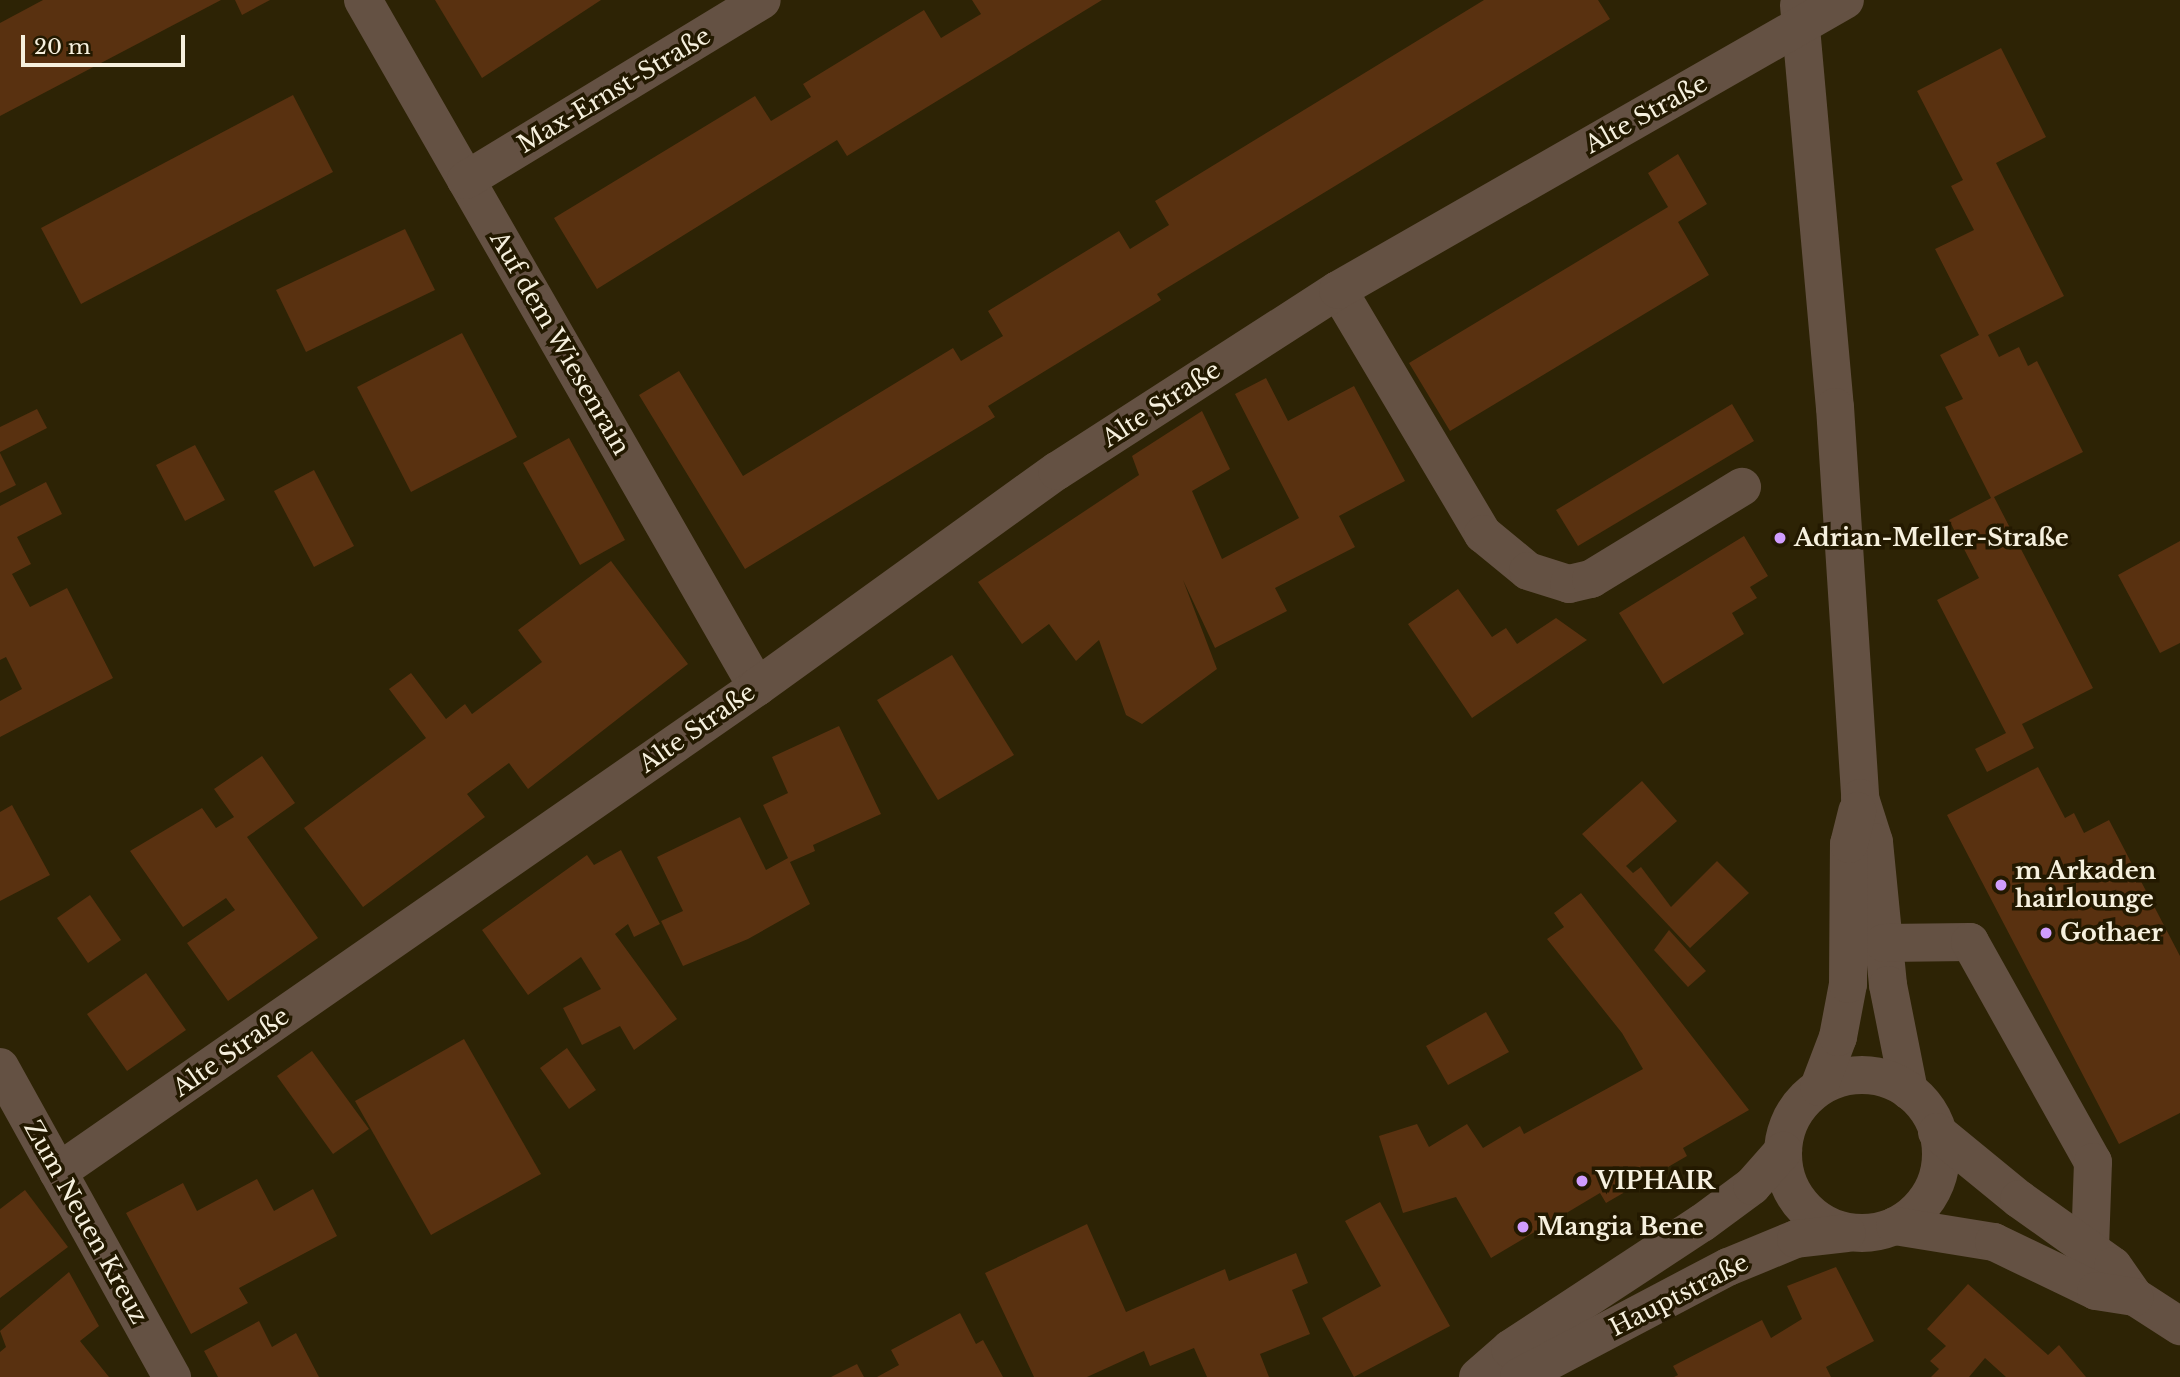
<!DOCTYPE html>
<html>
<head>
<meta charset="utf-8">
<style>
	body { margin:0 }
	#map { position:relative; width:2180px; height:1377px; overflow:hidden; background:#2d2305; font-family:"Libre Baskerville",serif }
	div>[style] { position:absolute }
	.building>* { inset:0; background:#593110 }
	.minor>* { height:38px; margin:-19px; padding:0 19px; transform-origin:19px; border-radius:19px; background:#645143 }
	.minor>.ring { margin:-19px; padding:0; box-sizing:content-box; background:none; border:38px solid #645143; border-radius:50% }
	.dots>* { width:19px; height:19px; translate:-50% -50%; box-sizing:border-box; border:4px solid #231900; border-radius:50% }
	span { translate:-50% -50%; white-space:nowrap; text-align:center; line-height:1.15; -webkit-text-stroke:7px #231900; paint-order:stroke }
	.street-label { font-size:24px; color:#f6f0de }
	.poi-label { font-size:24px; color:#f6f0de; font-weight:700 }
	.left { translate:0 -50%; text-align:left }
	.scale { position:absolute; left:21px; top:35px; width:164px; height:32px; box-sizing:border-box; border:4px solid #f6f0de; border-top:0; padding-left:9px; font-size:21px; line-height:24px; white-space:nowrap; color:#f6f0de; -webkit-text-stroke:5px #231900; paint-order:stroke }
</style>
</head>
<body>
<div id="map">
	<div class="building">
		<div style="clip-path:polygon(43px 0,221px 0,0 116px,0 23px)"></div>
		<div style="clip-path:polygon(235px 0,270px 0,242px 15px)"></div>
		<div style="clip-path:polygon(435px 0,601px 0,482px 78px)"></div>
		<div style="clip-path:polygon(972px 0,1102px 0,847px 156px,837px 140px,597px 289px,554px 218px,755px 96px,771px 121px,811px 97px,803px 84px,924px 10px,941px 38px,981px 14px)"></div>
		<div style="clip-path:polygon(1484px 0,1598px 0,1610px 19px,1157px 294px,1161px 300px,988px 406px,995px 417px,745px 569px,639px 395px,679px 371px,743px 476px,953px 348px,961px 361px,1003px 336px,988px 311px,1119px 231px,1130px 249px,1169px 225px,1155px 201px)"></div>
		<div style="clip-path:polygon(2001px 48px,2046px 137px,1996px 163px,2064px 296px,1988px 335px,1999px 357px,2019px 347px,2028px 366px,2037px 361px,2083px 452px,1994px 497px,2093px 688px,2022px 724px,2034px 748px,1987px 772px,1975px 749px,2006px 733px,1937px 600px,1979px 578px,1949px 520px,1991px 498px,1945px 407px,1963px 399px,1940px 355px,1979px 335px,1935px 249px,1974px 230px,1951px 186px,1963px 180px,1917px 91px)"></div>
		<div style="clip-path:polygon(293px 95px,333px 172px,81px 304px,41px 228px)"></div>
		<div style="clip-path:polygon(1678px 154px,1707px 204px,1678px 222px,1709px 275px,1450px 431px,1409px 363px,1668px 207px,1648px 173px)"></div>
		<div style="clip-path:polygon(405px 229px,435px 290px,306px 352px,276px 290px)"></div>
		<div style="clip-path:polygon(462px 333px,517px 437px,411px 492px,357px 387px)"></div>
		<div style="clip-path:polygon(1266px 378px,1288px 421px,1354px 386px,1405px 481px,1339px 516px,1355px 547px,1275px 588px,1287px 611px,1215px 648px,1183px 580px,1217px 669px,1142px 724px,1126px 715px,1099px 640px,1076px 661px,1049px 624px,1022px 644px,978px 582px,1139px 475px,1132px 456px,1202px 411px,1230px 469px,1192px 491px,1222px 559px,1299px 518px,1235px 394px)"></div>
		<div style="clip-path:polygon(1732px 404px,1754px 441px,1578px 546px,1556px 510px)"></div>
		<div style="clip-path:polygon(37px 409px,47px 428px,0 452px,0 427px)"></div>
		<div style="clip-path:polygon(569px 438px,625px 540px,580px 565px,523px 463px)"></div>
		<div style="clip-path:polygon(195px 445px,225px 500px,185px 521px,156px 465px)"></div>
		<div style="clip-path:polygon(0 453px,16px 485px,0 493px)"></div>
		<div style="clip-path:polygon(314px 470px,354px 546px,314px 567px,274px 491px)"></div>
		<div style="clip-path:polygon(46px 482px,62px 514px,17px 537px,31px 564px,12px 574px,30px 607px,67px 588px,113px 678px,0 737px,0 701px,22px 689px,6px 657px,0 660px,0 506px)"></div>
		<div style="clip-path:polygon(1744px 536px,1768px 576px,1750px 587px,1757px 598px,1732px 613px,1744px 634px,1663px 684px,1619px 613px)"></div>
		<div style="clip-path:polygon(2180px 541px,2180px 643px,2160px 653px,2118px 575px)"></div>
		<div style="clip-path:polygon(611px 561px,688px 664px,528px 789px,509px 763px,467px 794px,485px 817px,363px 907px,304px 828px,426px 738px,389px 689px,411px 673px,446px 719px,465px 704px,472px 714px,542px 662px,518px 630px)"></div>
		<div style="clip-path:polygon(1458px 589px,1492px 637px,1506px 628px,1517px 644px,1556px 618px,1587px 640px,1472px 718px,1408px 624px)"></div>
		<div style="clip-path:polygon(952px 655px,1014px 755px,938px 800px,877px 700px)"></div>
		<div style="clip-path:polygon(839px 726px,881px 814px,813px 845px,815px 851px,790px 862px,810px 904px,748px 939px,683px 966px,661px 921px,683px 911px,657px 857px,740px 817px,766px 870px,788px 858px,763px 805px,788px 793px,772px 757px)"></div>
		<div style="clip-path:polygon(262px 756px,295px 803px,247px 837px,318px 938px,228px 1001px,187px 943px,235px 910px,226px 898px,183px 927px,130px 851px,202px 808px,216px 828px,234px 817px,214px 789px)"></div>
		<div style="clip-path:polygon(2038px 767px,2065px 818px,2074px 813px,2084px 833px,2109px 820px,2180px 956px,2180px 1113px,2119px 1144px,1947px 815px)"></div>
		<div style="clip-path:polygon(1642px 781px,1677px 821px,1626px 866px,1633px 873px,1641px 867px,1671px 907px,1717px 861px,1749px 893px,1690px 948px,1582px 834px)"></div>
		<div style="clip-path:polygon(12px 805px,50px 875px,0 901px,0 812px)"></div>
		<div style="clip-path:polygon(621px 850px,660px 924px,634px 937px,628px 924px,615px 934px,677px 1019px,634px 1050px,620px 1026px,582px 1045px,563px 1008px,601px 989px,581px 957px,528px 995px,482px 930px,587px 855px,594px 865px)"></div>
		<div style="clip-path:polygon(1581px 893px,1749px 1110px,1683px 1148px,1687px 1156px,1606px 1203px,1600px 1193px,1491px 1258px,1456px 1197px,1403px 1213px,1379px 1136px,1417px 1124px,1429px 1147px,1467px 1124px,1483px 1148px,1520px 1126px,1524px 1134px,1643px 1069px,1622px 1033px,1547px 939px,1564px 927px,1554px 913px)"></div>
		<div style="clip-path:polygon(90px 895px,121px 940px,88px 963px,57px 918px)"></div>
		<div style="clip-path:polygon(1669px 930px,1706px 971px,1688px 987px,1654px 950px)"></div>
		<div style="clip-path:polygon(146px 973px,186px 1030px,127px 1071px,87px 1014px)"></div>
		<div style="clip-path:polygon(1486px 1012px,1509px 1052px,1448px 1085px,1426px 1046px)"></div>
		<div style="clip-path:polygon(464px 1039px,541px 1174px,431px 1235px,355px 1101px)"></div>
		<div style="clip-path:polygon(567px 1048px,596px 1090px,569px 1109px,540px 1068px)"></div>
		<div style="clip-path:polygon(312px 1051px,369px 1129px,333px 1154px,277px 1076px)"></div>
		<div style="clip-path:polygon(257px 1179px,274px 1211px,313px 1189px,337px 1236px,239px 1288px,248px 1303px,191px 1334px,126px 1213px,183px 1183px,197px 1211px)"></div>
		<div style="clip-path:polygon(25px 1190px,68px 1247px,0 1298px,0 1209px)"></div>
		<div style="clip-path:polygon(1380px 1202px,1450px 1326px,1354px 1377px,1322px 1318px,1381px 1286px,1345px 1221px)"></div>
		<div style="clip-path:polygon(1087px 1224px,1126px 1312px,1225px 1269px,1229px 1281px,1296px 1253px,1308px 1283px,1292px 1290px,1310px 1334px,1260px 1354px,1269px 1377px,1207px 1377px,1194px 1348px,1150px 1366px,1144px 1351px,1087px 1377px,1034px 1377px,985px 1273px)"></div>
		<div style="clip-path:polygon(1836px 1267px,1874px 1341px,1826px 1367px,1831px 1377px,1674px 1377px,1678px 1375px,1673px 1366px,1762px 1320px,1771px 1338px,1802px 1319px,1787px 1286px)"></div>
		<div style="clip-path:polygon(69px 1272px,99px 1326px,80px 1341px,109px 1377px,0 1377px,0 1352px,6px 1347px,0 1331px)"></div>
		<div style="clip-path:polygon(1968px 1284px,2048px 1355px,2059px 1345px,2086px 1377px,2006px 1377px,1985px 1358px,1969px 1377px,1931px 1377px,1939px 1369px,1930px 1361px,1946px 1346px,1927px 1329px)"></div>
		<div style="clip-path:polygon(960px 1313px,976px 1344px,983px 1340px,1003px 1377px,877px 1377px,899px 1365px,891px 1350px)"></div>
		<div style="clip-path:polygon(259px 1321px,272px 1347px,296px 1333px,319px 1377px,218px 1377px,204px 1351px)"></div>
		<div style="clip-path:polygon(857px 1364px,864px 1377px,831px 1377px)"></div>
	</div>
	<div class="minor">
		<div style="left:363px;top:0;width:792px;rotate:60.17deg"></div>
		<div style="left:1799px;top:5px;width:404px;rotate:84.9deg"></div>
		<div style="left:1835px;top:407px;width:392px;rotate:86.3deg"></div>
		<div style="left:1860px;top:798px;width:46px;rotate:72.3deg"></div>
		<div style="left:1874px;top:842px;width:144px;rotate:84.4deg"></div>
		<div style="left:1888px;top:985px;width:108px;rotate:78.8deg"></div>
		<div style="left:466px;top:180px;width:346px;rotate:-31.3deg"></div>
		<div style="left:1338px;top:290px;width:284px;rotate:59.3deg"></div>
		<div style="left:1483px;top:534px;width:58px;rotate:39.4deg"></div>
		<div style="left:1528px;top:571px;width:43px;rotate:17.6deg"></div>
		<div style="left:1569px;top:584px;width:23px;rotate:-13deg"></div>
		<div style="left:1591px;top:579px;width:177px;rotate:-31.4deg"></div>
		<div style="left:1884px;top:943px;width:86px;rotate:-0.7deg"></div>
		<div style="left:1970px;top:942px;width:252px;rotate:60.8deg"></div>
		<div style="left:2093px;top:1162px;width:88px;rotate:92deg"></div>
		<div style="left:0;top:1067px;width:355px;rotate:61deg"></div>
		<div class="ring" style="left:1783px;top:1075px;width:120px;height:120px"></div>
		<div style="left:1819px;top:1087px;width:53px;rotate:-69.2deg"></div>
		<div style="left:1838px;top:1037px;width:54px;rotate:-79.3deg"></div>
		<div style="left:1848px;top:984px;width:140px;rotate:-89.6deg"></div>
		<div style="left:1849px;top:844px;width:34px;rotate:-76deg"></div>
		<div style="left:1937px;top:1132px;width:106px;rotate:39.3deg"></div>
		<div style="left:2019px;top:1199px;width:115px;rotate:35.5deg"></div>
		<div style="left:2113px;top:1266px;width:38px;rotate:55deg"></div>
		<div style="left:2135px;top:1297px;width:54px;rotate:32.8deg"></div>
		<div style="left:58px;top:1172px;width:851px;rotate:-34.75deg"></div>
		<div style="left:757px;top:687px;width:370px;rotate:-35.8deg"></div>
		<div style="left:1057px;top:471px;width:334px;rotate:-32.8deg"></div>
		<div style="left:1338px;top:290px;width:584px;rotate:-29.77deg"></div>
		<div style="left:1895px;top:1226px;width:100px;rotate:9.2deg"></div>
		<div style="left:1994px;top:1242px;width:113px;rotate:25.7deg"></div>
		<div style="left:2096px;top:1291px;width:39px;rotate:9deg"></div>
		<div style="left:1478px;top:1377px;width:43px;rotate:-41.2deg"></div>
		<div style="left:1510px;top:1349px;width:230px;rotate:-33.3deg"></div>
		<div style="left:1702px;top:1223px;width:62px;rotate:-36.5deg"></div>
		<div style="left:1752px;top:1186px;width:47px;rotate:-48.5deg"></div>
		<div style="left:1519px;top:1377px;width:236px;rotate:-27.8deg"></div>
		<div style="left:1728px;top:1267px;width:74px;rotate:-22.4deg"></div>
		<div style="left:1796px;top:1239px;width:51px;rotate:-6.7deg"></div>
	</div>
	<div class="dots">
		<div style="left:1780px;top:538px;background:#d09dfe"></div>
		<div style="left:2001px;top:885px;background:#d09dfe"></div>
		<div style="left:2046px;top:933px;background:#d09dfe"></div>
		<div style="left:1582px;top:1181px;background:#d09dfe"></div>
		<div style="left:1523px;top:1227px;background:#d09dfe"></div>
	</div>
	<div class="street-label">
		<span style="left:614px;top:90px;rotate:-31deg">Max-Ernst-Straße</span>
		<span style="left:1646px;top:114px;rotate:-29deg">Alte Straße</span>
		<span style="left:560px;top:343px;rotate:60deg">Auf dem Wiesenrain</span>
		<span style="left:1161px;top:404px;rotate:-33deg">Alte Straße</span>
		<span style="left:697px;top:728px;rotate:-35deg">Alte Straße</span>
		<span style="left:231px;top:1052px;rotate:-35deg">Alte Straße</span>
		<span style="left:86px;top:1222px;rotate:61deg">Zum Neuen Kreuz</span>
		<span style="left:1679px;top:1295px;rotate:-27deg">Hauptstraße</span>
	</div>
	<div class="poi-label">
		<span class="left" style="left:1794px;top:538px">Adrian-Meller-Straße</span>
		<span class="left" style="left:2015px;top:885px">m Arkaden<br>hairlounge</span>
		<span class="left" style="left:2060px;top:933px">Gothaer</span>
		<span class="left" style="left:1596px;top:1181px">VIPHAIR</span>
		<span class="left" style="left:1537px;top:1227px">Mangia Bene</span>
	</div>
	<div class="scale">20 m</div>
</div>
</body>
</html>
